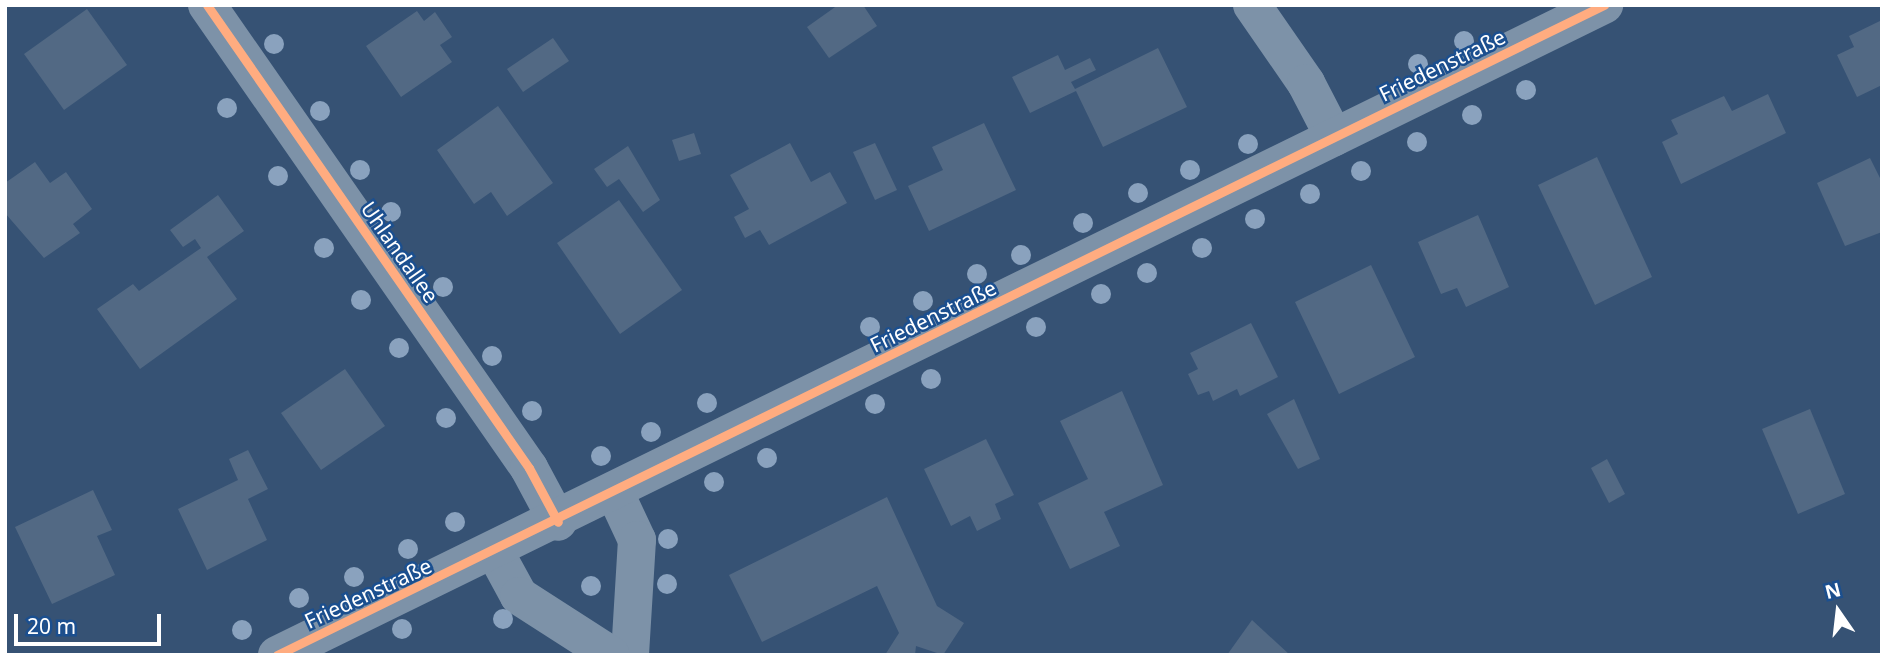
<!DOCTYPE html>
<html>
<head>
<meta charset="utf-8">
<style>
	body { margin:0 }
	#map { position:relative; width:1887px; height:660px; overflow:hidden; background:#365274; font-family:"Noto Sans",sans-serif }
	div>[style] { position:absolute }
	.building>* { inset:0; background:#526984 }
	.minor>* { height:38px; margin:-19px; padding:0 19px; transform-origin:19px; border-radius:19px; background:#7d92a8 }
	.cycleway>* { height:9px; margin:-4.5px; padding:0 4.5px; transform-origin:4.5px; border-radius:4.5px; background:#ffac80 }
	.trees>* { width:20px; height:20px; margin:-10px; border-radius:50%; background:#8aa2be }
	span { translate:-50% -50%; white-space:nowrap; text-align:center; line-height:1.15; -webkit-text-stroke:5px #1b4f8f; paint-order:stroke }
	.street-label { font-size:21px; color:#fff }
	.frame { position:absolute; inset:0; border:7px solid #fff; pointer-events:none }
	.north { position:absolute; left:1803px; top:576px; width:70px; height:70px; -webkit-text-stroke:5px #1b4f8f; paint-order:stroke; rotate:346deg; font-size:19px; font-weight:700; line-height:28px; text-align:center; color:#fff }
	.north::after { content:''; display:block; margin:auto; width:24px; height:32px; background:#fff; clip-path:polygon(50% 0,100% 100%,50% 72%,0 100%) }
	.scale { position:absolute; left:14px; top:614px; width:147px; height:32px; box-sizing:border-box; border:4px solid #fff; border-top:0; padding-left:9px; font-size:21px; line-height:24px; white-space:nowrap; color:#fff; -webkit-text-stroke:5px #1b4f8f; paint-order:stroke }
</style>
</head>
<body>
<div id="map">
	<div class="building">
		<div style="clip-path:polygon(838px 5px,863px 5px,877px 26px,829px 58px,807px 27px)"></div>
		<div style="clip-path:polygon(87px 9px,127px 65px,64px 110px,24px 54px)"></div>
		<div style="clip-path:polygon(417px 11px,424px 21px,435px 12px,452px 37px,440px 45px,452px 62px,401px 97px,366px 46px)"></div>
		<div style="clip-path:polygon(1882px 20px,1882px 85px,1857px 97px,1837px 55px,1854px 47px,1849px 36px)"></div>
		<div style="clip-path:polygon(553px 38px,569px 61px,523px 92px,507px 69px)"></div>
		<div style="clip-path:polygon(1158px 48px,1187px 107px,1103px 147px,1076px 91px,1030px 113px,1012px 77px,1058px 55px,1065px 70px,1090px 58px,1096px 70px,1071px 82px,1075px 89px)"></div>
		<div style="clip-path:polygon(1768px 94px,1786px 133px,1681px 184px,1662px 142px,1678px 134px,1671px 120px,1724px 96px,1732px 111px)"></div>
		<div style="clip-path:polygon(498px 106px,553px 183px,507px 216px,491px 192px,474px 204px,437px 150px)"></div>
		<div style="clip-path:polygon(984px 123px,1016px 190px,929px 231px,908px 186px,943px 170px,932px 147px)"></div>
		<div style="clip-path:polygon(694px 133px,701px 154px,679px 161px,672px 140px)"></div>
		<div style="clip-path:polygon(790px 143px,811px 182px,830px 172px,847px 203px,769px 245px,760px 230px,745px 238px,734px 217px,749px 209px,730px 175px)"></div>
		<div style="clip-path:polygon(875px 143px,897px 190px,875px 200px,853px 152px)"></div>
		<div style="clip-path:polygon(628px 146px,660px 200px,643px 212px,619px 179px,607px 187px,594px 169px)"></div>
		<div style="clip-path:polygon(1597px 157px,1652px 277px,1595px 305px,1538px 185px)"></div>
		<div style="clip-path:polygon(1870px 158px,1882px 182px,1882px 232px,1845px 246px,1817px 183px)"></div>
		<div style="clip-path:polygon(35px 162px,50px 183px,66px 172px,92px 209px,73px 224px,80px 233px,44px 258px,5px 213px,5px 183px)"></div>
		<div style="clip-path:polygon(218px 195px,244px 231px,207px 257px,237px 299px,140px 369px,97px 309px,133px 284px,139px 291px,201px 248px,195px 239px,183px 247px,170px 230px)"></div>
		<div style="clip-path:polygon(619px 200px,682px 290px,620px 334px,557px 243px)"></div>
		<div style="clip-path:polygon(1478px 215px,1509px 287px,1466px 307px,1457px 288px,1441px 294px,1418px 242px)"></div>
		<div style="clip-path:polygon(1371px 265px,1415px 357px,1339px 394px,1295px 302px)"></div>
		<div style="clip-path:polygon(1251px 323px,1278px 377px,1240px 396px,1237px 389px,1213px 401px,1209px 391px,1198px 395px,1188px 374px,1198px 369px,1190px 353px)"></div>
		<div style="clip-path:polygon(345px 369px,385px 426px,321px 470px,281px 413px)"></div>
		<div style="clip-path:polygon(1122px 391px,1163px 485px,1104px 512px,1120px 546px,1070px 569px,1038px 503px,1088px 479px,1060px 421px)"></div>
		<div style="clip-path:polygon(1294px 399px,1320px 459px,1298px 469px,1267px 414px)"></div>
		<div style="clip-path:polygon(1810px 409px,1845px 494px,1798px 514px,1762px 429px)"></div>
		<div style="clip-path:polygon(986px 439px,1014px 495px,995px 504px,1001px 519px,977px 531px,970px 516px,951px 526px,924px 469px)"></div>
		<div style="clip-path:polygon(248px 450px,268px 489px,248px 499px,267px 540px,207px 570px,178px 509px,238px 480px,229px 459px)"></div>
		<div style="clip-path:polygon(1607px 459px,1625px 494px,1609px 503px,1591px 468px)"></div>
		<div style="clip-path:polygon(93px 490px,112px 530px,97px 536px,115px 575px,52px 604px,15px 527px)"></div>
		<div style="clip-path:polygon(887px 497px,937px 606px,964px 623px,943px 655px,916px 646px,915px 655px,885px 655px,899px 633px,877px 586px,762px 642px,729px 575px)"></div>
		<div style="clip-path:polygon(1252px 620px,1290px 655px,1227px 655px)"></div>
	</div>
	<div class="minor">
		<div style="left:207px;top:5px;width:564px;rotate:55.18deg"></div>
		<div style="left:529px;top:468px;width:61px;rotate:61.8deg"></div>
		<div style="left:1252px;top:5px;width:95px;rotate:55.3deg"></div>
		<div style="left:1306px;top:83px;width:61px;rotate:62.6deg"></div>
		<div style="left:615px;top:493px;width:52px;rotate:64.9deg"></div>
		<div style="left:637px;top:540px;width:115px;rotate:93.5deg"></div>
		<div style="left:495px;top:552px;width:50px;rotate:61.4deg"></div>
		<div style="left:519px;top:596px;width:109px;rotate:32.7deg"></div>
		<div style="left:277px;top:655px;width:1478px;rotate:-26.1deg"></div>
	</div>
	<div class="cycleway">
		<div style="left:207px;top:5px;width:564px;rotate:55.18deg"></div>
		<div style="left:529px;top:468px;width:61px;rotate:61.8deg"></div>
		<div style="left:277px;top:655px;width:1478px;rotate:-26.1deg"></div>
	</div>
	<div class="trees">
		<div style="left:1464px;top:41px"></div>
		<div style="left:274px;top:44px"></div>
		<div style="left:1418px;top:64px"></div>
		<div style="left:1526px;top:90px"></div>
		<div style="left:227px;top:108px"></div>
		<div style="left:320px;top:111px"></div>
		<div style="left:1472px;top:115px"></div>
		<div style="left:1417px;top:142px"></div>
		<div style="left:1248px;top:144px"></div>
		<div style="left:360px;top:170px"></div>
		<div style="left:1190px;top:170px"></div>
		<div style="left:1361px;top:171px"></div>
		<div style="left:278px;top:176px"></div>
		<div style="left:1138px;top:193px"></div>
		<div style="left:1310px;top:194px"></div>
		<div style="left:391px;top:212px"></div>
		<div style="left:1255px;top:219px"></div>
		<div style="left:1083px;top:223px"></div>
		<div style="left:324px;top:248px"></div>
		<div style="left:1202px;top:248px"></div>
		<div style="left:1021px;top:255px"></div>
		<div style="left:1147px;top:273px"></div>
		<div style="left:977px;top:274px"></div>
		<div style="left:443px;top:287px"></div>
		<div style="left:1101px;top:294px"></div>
		<div style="left:361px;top:300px"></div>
		<div style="left:923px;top:301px"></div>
		<div style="left:870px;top:327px"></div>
		<div style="left:1036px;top:327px"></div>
		<div style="left:399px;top:348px"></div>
		<div style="left:492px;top:356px"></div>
		<div style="left:931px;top:379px"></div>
		<div style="left:707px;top:403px"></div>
		<div style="left:875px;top:404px"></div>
		<div style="left:532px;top:411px"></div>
		<div style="left:446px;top:418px"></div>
		<div style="left:651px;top:432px"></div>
		<div style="left:601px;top:456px"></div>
		<div style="left:767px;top:458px"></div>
		<div style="left:714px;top:482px"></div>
		<div style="left:455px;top:522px"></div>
		<div style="left:668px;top:539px"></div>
		<div style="left:408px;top:549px"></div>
		<div style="left:354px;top:577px"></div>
		<div style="left:667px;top:584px"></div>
		<div style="left:591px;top:586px"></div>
		<div style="left:299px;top:598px"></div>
		<div style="left:503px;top:619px"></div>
		<div style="left:402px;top:629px"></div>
		<div style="left:242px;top:630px"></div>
	</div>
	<div class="street-label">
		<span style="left:1442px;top:65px;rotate:-26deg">Friedenstraße</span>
		<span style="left:400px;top:252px;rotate:55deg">Uhlandallee</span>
		<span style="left:933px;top:316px;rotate:-26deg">Friedenstraße</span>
		<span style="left:368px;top:593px;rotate:-25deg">Friedenstraße</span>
	</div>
	<div class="frame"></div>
	<div class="north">N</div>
	<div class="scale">20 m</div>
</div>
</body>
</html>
